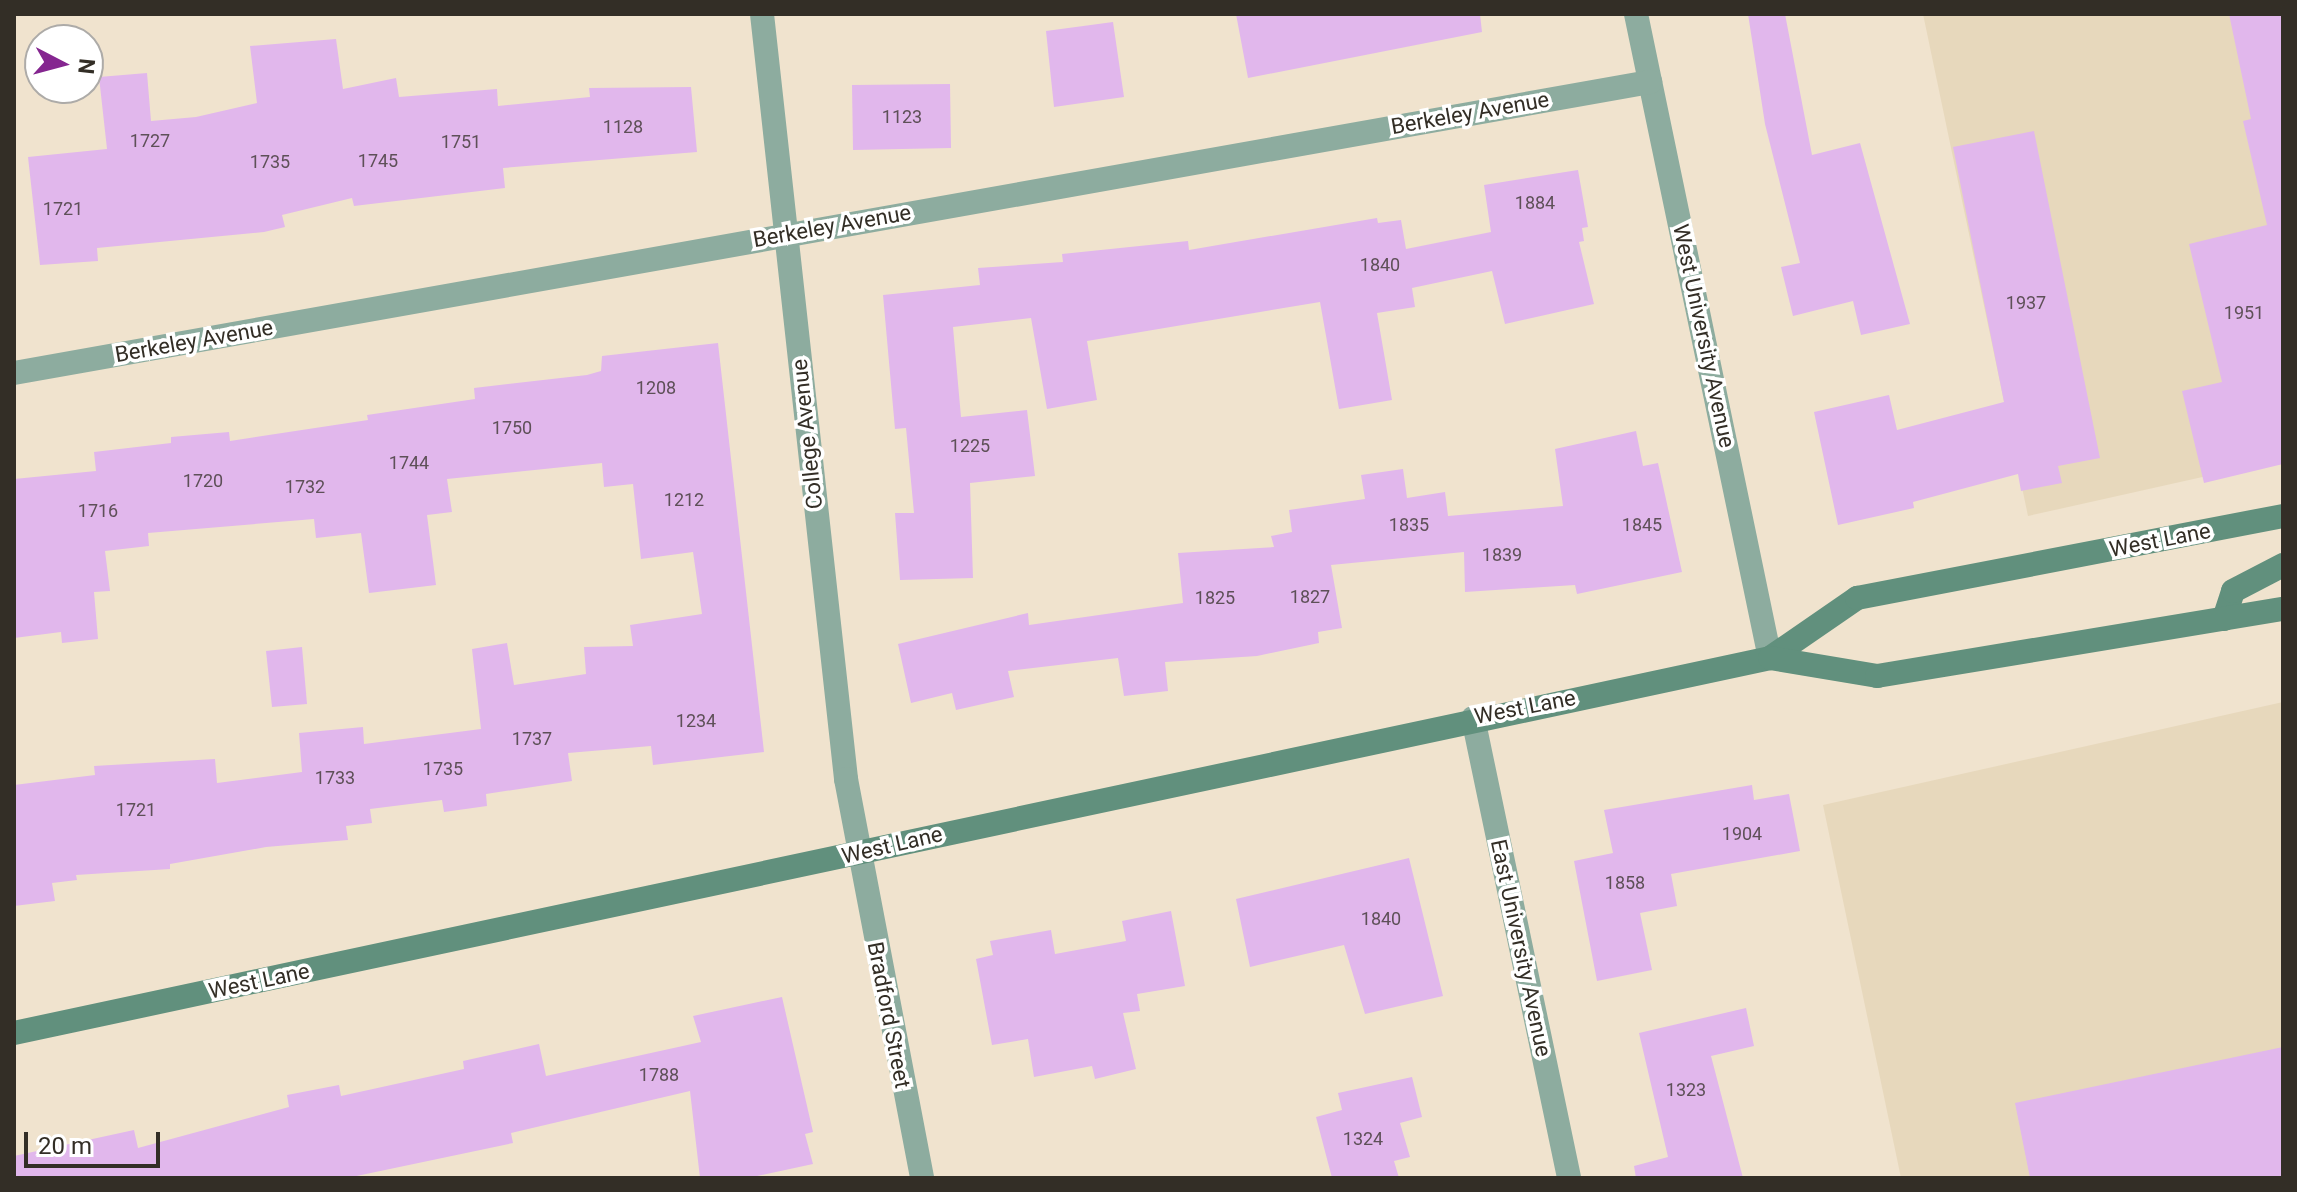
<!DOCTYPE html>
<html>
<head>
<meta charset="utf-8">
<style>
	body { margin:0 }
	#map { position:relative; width:2297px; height:1192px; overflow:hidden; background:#f0e3ce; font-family:Roboto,sans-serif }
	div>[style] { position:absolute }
	.built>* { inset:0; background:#e7d8bc }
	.building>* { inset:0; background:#e1b7ec }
	.street>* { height:24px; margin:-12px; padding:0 12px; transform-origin:12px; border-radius:12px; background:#8dac9f }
	.secondary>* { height:24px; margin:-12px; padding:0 12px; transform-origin:12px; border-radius:12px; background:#61907d }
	span { translate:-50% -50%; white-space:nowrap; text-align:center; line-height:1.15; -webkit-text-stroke:7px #fff; paint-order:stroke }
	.number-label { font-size:18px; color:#5e5058 }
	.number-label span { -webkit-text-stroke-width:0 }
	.street-label { font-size:22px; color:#332e26 }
	.frame { position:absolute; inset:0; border:16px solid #332e26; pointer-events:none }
	.north { position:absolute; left:24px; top:24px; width:80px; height:80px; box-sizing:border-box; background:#fff; border:2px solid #adaba8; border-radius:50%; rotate:96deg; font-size:22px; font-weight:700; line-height:32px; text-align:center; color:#332e26 }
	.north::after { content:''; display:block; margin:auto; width:28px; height:36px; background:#852690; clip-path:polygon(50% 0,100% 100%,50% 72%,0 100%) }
	.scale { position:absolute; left:24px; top:1132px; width:136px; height:36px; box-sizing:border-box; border:4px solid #332e26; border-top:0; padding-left:10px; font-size:24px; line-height:28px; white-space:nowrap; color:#332e26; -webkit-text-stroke:6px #fff; paint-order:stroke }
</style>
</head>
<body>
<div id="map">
	<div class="built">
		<div style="clip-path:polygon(1923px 14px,2283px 14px,2283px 459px,2028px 516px)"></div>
		<div style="clip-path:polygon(2283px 702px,2283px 1178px,1901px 1178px,1823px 805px)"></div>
	</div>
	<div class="building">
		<div style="clip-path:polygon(1236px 14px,1480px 14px,1482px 32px,1248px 78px)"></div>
		<div style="clip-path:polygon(1748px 14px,1785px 14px,1812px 155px,1860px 143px,1910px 324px,1861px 335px,1853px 301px,1793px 316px,1781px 267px,1800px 263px,1765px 124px)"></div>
		<div style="clip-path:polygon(2229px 14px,2283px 14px,2283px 464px,2204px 483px,2182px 391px,2222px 382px,2189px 244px,2267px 225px,2243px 121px,2251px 119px)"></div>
		<div style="clip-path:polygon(1113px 22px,1124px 97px,1054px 107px,1046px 31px)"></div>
		<div style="clip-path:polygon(336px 39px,343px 89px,396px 78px,399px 97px,497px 89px,498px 106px,590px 97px,589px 88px,691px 87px,697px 152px,503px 168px,505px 188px,354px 206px,352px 198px,282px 215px,285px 227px,264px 232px,97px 248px,98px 261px,40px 265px,28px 157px,107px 149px,99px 77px,147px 73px,151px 121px,196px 117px,257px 103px,250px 46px)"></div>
		<div style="clip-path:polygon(950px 84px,951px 148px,853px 150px,852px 85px)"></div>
		<div style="clip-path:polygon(2034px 131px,2100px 458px,2058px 466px,2062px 483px,2021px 491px,2018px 474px,1913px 502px,1914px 508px,1838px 525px,1814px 412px,1889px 395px,1897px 430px,2004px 402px,1953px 147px)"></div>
		<div style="clip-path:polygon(1578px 170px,1588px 227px,1582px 228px,1584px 241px,1579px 242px,1594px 304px,1505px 324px,1492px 271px,1412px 288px,1415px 307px,1377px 313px,1392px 400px,1339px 409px,1320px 302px,1087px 341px,1097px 400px,1047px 409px,1031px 318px,953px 327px,961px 417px,1027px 410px,1035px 476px,970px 483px,973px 578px,900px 580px,895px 513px,914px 513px,906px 428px,895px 429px,883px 295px,980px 285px,978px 268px,1063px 262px,1062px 254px,1188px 241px,1189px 250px,1377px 218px,1378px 223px,1401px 220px,1406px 249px,1491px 232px,1484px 185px)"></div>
		<div style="clip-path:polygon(718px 343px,764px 752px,653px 765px,651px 746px,568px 753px,572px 781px,486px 794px,487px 806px,444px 812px,442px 800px,370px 809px,372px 823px,346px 826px,348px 840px,266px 847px,170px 864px,170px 869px,76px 875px,77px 880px,52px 883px,55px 901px,14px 906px,14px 785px,95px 775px,94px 766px,215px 759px,217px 783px,302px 772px,299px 733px,363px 727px,364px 744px,481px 729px,472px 649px,507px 643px,514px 685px,586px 674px,584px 647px,633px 646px,630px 625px,702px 614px,693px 552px,641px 559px,633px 484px,604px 487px,602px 463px,447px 479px,452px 512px,427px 515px,436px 585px,369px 593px,361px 533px,316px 538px,314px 519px,148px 533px,149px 546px,105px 551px,110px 591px,94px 592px,98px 639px,62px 643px,61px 632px,14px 638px,14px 479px,96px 471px,94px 452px,171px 443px,171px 437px,229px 432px,230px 441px,368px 420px,367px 415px,475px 399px,474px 388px,587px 375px,601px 371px,602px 356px)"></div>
		<div style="clip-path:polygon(1636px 431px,1643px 466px,1658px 463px,1682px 572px,1577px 594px,1575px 585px,1465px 592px,1464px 552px,1331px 565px,1342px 628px,1318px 632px,1319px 643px,1257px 656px,1165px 662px,1168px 691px,1124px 696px,1118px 658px,1008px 671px,1014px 697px,956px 710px,952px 693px,911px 703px,898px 644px,1028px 613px,1029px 625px,1183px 603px,1178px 553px,1274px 547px,1271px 536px,1292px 532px,1289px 510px,1365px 499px,1361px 475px,1403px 469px,1407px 498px,1445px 492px,1448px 516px,1563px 506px,1555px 449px)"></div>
		<div style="clip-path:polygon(302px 647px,307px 704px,272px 707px,266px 651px)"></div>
		<div style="clip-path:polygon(1752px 785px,1754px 800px,1789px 794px,1800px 851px,1671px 874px,1677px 906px,1640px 913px,1652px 970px,1597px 981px,1574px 861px,1613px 853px,1604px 810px)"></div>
		<div style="clip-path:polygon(1409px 858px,1443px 996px,1365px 1014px,1344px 945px,1250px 967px,1236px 899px)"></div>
		<div style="clip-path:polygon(1171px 911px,1185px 986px,1137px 994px,1140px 1011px,1123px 1013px,1136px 1069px,1095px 1079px,1092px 1066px,1034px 1077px,1028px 1039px,992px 1045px,976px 959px,993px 955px,990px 941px,1051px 930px,1055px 954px,1126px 941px,1122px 921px)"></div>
		<div style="clip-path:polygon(782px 997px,813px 1132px,805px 1134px,813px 1164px,748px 1178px,700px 1178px,690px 1091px,511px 1133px,513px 1143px,347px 1178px,14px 1178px,14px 1156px,134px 1130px,138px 1148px,289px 1107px,287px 1095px,339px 1085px,341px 1096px,464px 1069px,463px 1061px,539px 1044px,546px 1076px,701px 1042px,693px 1016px)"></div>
		<div style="clip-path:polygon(1746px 1008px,1754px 1046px,1711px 1056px,1743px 1178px,1636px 1178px,1634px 1166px,1668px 1157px,1639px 1033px)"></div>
		<div style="clip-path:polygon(2283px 1047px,2283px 1178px,2030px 1178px,2015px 1103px)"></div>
		<div style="clip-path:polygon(1412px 1077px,1422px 1117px,1400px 1123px,1410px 1157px,1394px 1161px,1399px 1178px,1332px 1178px,1316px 1117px,1342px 1110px,1338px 1093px)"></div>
	</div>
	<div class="street">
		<div style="left:762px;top:14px;width:770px;rotate:83.73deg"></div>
		<div style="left:846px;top:779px;width:406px;rotate:79.2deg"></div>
		<div style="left:1636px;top:14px;width:658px;rotate:78.25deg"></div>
		<div style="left:14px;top:373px;width:1662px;rotate:-10.09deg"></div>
		<div style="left:1473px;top:718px;width:470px;rotate:78.2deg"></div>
	</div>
	<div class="secondary">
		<div style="left:2224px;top:619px;width:29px;rotate:-72deg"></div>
		<div style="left:2233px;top:591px;width:56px;rotate:-27.5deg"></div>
		<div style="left:1770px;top:658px;width:106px;rotate:-34.6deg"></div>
		<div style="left:1857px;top:598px;width:434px;rotate:-10.9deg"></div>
		<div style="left:14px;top:1033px;width:1796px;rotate:-12.05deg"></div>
		<div style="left:1770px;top:658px;width:109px;rotate:9.5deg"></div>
		<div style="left:1877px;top:676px;width:411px;rotate:-9.4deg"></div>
	</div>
	<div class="number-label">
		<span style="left:902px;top:117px">1123</span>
		<span style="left:623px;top:127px">1128</span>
		<span style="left:150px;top:141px">1727</span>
		<span style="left:461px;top:142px">1751</span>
		<span style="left:378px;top:161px">1745</span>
		<span style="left:270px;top:162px">1735</span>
		<span style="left:1535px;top:203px">1884</span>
		<span style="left:63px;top:209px">1721</span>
		<span style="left:1380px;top:265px">1840</span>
		<span style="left:2026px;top:303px">1937</span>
		<span style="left:2244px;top:313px">1951</span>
		<span style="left:656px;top:388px">1208</span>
		<span style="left:512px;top:428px">1750</span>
		<span style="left:970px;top:446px">1225</span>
		<span style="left:409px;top:463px">1744</span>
		<span style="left:203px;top:481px">1720</span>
		<span style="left:305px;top:487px">1732</span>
		<span style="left:684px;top:500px">1212</span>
		<span style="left:98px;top:511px">1716</span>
		<span style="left:1409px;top:525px">1835</span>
		<span style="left:1642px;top:525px">1845</span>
		<span style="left:1502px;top:555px">1839</span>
		<span style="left:1310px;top:597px">1827</span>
		<span style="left:1215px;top:598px">1825</span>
		<span style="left:696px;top:721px">1234</span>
		<span style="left:532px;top:739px">1737</span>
		<span style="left:443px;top:769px">1735</span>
		<span style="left:335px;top:778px">1733</span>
		<span style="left:136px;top:810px">1721</span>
		<span style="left:1742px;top:834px">1904</span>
		<span style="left:1625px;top:883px">1858</span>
		<span style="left:1381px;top:919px">1840</span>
		<span style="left:659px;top:1075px">1788</span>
		<span style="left:1686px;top:1090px">1323</span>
		<span style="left:1363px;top:1139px">1324</span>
	</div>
	<div class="street-label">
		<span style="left:1470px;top:113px;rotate:-10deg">Berkeley Avenue</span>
		<span style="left:832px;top:226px;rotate:-10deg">Berkeley Avenue</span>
		<span style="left:1704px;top:336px;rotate:78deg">West University Avenue</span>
		<span style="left:194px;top:341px;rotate:-10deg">Berkeley Avenue</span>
		<span style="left:807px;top:434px;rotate:-96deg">College Avenue</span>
		<span style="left:2160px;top:540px;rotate:-11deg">West Lane</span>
		<span style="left:1525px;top:707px;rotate:-11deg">West Lane</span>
		<span style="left:892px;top:845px;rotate:-13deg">West Lane</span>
		<span style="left:1521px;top:948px;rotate:78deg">East University Avenue</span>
		<span style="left:259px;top:981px;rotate:-12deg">West Lane</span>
		<span style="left:889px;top:1015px;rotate:79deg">Bradford Street</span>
	</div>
	<div class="frame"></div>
	<div class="north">N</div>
	<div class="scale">20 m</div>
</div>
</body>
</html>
